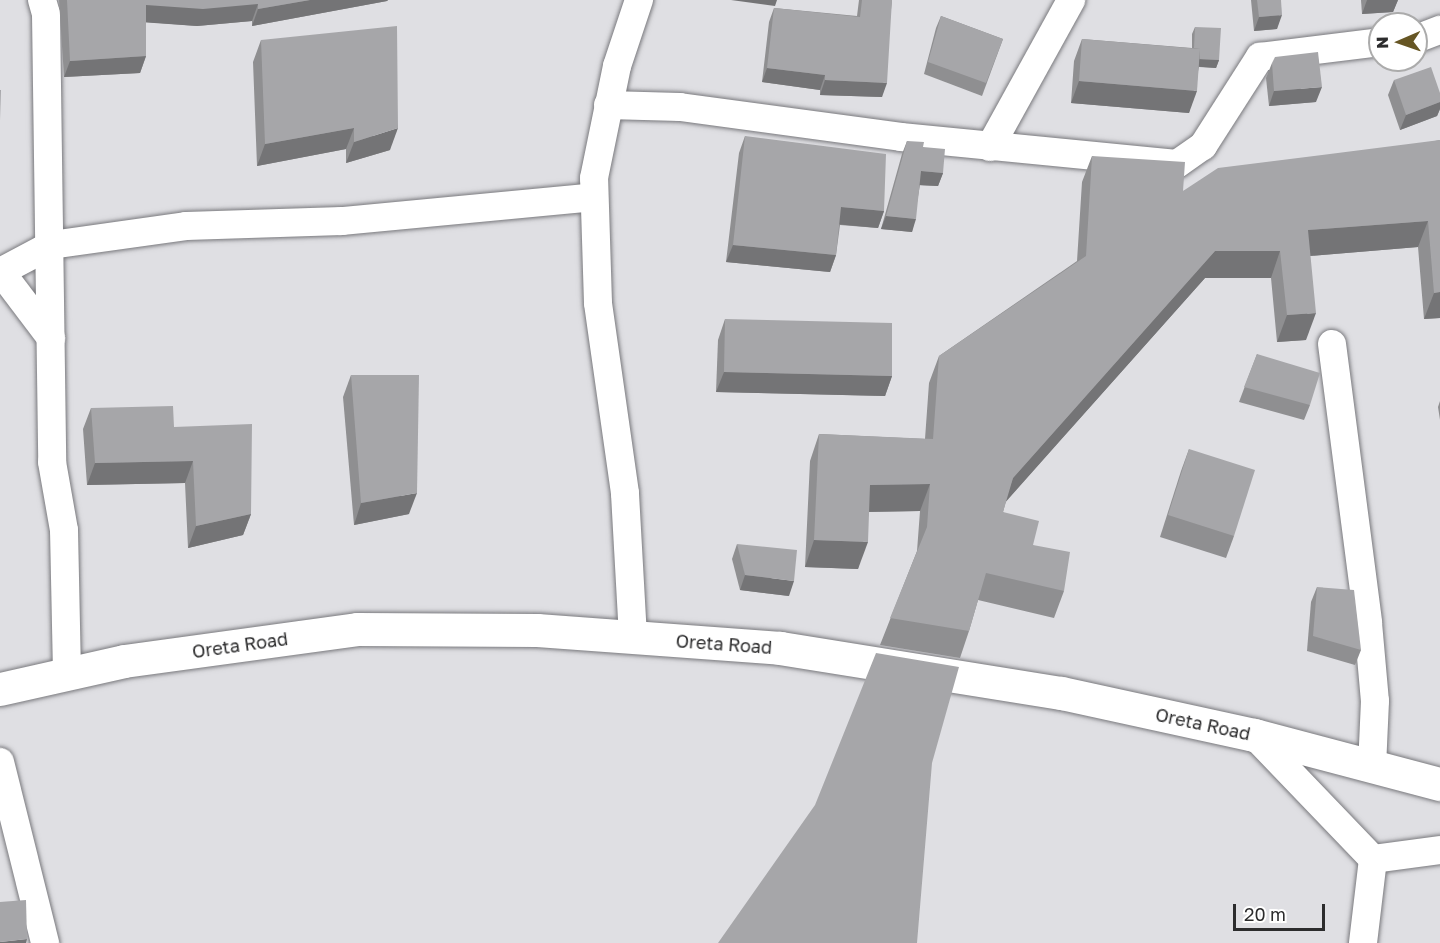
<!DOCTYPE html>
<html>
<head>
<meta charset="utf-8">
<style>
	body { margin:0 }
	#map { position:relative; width:1440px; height:943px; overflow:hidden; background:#dfdfe3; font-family:"Golos Text",sans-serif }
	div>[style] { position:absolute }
	.roads { filter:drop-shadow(0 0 2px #79797d) drop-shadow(0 0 2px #79797d) }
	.minor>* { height:28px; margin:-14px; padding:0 14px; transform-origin:14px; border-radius:14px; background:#fff }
	.tertiary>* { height:33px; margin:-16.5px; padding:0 16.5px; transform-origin:16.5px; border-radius:16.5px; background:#fff }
	.wall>* { inset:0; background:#8f8f91 }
	.shaded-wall>* { inset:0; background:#747476 }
	.building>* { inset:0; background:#a6a6a9 }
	span { translate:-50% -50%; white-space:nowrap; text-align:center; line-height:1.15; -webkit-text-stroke:4.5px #fff; paint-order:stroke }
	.street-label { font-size:18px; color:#2c2c2d }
	.north { position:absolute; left:1368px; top:12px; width:60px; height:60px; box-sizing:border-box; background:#fff; border:2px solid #ababab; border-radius:50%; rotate:268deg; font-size:16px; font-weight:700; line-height:24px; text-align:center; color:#2c2c2d }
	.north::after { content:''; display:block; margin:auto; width:21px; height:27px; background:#665624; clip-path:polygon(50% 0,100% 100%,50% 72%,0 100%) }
	.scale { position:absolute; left:1233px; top:904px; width:92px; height:27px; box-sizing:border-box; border:3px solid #2c2c2d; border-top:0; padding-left:8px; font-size:18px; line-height:21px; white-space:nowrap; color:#2c2c2d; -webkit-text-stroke:4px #fff; paint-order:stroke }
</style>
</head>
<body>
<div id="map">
	<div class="roads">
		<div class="minor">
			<div style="left:42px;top:0;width:15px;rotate:74deg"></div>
			<div style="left:46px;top:14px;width:448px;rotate:89.2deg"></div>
			<div style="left:52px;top:462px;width:69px;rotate:80deg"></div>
			<div style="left:64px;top:530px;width:144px;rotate:88.8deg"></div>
			<div style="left:1416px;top:39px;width:26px;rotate:-21deg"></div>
			<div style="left:608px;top:105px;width:72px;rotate:1.6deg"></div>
			<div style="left:680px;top:107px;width:223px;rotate:7.7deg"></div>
			<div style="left:901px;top:137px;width:277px;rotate:5.6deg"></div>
			<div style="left:1177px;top:164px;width:32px;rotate:-35deg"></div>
			<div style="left:1203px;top:146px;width:106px;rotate:-57.4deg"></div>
			<div style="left:1260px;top:57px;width:121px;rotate:-7.1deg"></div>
			<div style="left:990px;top:147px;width:168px;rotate:-61.1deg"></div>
			<div style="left:0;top:272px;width:58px;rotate:-27.9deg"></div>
			<div style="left:51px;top:245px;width:136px;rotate:-8deg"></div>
			<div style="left:186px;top:226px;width:156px;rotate:-1.8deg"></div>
			<div style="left:342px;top:221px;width:253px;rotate:-5.4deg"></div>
			<div style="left:1px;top:272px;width:83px;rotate:52.9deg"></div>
			<div style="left:1332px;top:344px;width:281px;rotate:82.6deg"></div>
			<div style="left:1368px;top:623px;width:78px;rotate:84.9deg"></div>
			<div style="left:1375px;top:701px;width:66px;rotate:92.6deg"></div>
			<div style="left:633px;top:637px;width:144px;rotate:-93.2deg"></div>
			<div style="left:625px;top:493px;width:192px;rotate:-98.1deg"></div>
			<div style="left:598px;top:303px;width:125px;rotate:-91.8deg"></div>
			<div style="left:594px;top:178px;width:114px;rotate:-78.4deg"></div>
			<div style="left:617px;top:66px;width:70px;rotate:-71.6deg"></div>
			<div style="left:1254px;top:735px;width:172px;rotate:46.2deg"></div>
			<div style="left:1373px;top:859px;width:85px;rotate:96.8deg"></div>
			<div style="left:0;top:762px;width:187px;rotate:76deg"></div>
			<div style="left:1373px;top:859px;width:68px;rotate:-7.7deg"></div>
		</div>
		<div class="tertiary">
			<div style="left:0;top:689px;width:127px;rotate:-12.7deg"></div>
			<div style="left:124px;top:661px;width:235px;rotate:-7.8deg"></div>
			<div style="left:357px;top:629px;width:180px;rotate:0.3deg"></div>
			<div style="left:537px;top:630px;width:244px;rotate:4.2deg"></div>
			<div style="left:780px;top:648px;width:285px;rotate:9.1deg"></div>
			<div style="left:1061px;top:693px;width:198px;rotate:12.3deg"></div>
			<div style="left:1254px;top:735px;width:192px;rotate:14.8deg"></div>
		</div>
	</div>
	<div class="wall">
		<div style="clip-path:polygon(59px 0,388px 0,387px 1px,252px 26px,252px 21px,197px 26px,146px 22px,146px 56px,140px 73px,64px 77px)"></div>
		<div style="clip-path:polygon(859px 0,892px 0,882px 97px,820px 95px,820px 90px,762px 82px,769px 22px,774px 8px,857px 16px)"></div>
		<div style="clip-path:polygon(1251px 0,1281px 0,1277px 29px,1254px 31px)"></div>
		<div style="clip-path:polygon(1361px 0,1398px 0,1393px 12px,1362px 14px)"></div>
		<div style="clip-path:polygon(941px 16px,1003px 39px,982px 96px,924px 74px,936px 28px)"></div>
		<div style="clip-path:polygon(1195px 27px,1219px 60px,1216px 68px,1199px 67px,1189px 113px,1071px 103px,1074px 61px,1082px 39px,1192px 48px,1192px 34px)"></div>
		<div style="clip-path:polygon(261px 40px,390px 150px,346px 163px,346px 149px,257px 166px,253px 62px)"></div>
		<div style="clip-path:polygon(1272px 63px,1316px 102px,1269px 106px,1266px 78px)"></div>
		<div style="clip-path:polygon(1394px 80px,1440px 102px,1440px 109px,1437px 116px,1400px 130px,1388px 95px)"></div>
		<div style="clip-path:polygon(745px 136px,884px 211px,878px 228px,840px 225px,836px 255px,830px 272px,726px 262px,739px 153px)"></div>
		<div style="clip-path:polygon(1440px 140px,1440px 318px,1424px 319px,1418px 247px,1310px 256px,1306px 340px,1277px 342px,1271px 278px,1205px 278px,1006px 501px,1003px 512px,1033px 545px,1064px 591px,1054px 618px,978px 600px,969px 631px,960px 658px,880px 645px,917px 551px,920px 511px,869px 512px,858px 569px,805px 567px,810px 461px,819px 434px,925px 439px,929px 383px,939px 356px,1077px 261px,1082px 182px,1092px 156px,1183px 191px)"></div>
		<div style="clip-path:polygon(907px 141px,923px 147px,943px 173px,938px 186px,920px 185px,912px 232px,881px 229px,902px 154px)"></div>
		<div style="clip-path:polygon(725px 319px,892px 376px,885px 396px,716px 392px,718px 340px)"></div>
		<div style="clip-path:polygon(1257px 354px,1310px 405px,1304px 420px,1239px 402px)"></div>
		<div style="clip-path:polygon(351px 375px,409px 514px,354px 525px,343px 397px)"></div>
		<div style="clip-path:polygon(1440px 401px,1440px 420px,1438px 407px)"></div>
		<div style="clip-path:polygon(91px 408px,174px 427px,251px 514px,243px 535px,188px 548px,185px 483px,87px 485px,83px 429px)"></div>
		<div style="clip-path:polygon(1189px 449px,1234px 536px,1226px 558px,1160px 537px,1181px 471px)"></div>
		<div style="clip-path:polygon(737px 544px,789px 596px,740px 590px,732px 559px)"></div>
		<div style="clip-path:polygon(1317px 587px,1361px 650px,1355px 665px,1307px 651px,1311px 602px)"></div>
	</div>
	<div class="shaded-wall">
		<div style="clip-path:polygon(310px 0,388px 0,387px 1px,252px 26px,258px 9px)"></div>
		<div style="clip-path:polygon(731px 0,777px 0,775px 6px)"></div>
		<div style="clip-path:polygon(1367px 0,1398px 0,1393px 12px,1362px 14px)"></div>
		<div style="clip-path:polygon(258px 4px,252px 21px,197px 26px,140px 22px,146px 5px)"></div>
		<div style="clip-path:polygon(1282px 15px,1277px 29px,1254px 31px,1259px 17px)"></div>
		<div style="clip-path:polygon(146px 56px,140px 73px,64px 77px,70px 61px)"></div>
		<div style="clip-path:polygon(1193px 59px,1219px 60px,1216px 68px,1190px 66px)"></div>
		<div style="clip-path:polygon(767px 68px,825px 75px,820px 90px,762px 82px)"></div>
		<div style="clip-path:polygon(825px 80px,887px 83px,882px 97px,820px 95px)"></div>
		<div style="clip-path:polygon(1079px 81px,1197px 91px,1189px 113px,1071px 103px)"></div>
		<div style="clip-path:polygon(1322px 87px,1316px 102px,1269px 106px,1274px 91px)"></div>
		<div style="clip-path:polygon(1440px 102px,1440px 109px,1437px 116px,1400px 130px,1406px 115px)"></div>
		<div style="clip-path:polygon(354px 128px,346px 149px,257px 166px,265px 144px)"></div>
		<div style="clip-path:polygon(398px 128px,390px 150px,346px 163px,354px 142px)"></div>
		<div style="clip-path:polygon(921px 171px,943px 173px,938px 186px,916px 185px)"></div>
		<div style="clip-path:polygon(841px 207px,884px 211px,878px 228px,835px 224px)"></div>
		<div style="clip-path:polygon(886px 216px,916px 219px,912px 232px,881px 229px)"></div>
		<div style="clip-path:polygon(1428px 221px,1418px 247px,1298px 257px,1308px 230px)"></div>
		<div style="clip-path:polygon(733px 245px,836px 255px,830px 272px,726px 262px)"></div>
		<div style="clip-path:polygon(1215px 251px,1280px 251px,1271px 278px,1205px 278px,1003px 505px,1013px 478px)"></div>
		<div style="clip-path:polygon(1440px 292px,1440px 318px,1424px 319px,1434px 293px)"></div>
		<div style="clip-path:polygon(1316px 313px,1306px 340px,1277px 342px,1287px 315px)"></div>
		<div style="clip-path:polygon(724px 372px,892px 376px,885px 396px,716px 392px)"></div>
		<div style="clip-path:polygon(193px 461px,185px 483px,87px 485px,95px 463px)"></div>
		<div style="clip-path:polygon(930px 484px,920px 511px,861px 512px,870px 485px)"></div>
		<div style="clip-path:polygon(417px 493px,409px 514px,354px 525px,361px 503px)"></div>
		<div style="clip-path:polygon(251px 514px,243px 535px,188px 548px,196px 526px)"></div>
		<div style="clip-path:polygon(814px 540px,868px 542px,858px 569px,805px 567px)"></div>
		<div style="clip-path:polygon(745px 575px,794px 581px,789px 596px,740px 590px)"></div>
		<div style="clip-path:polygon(27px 939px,26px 943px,0 943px,0 942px)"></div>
	</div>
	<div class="building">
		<div style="clip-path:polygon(67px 0,310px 0,258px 9px,258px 4px,203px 9px,146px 5px,146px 56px,70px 61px)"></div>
		<div style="clip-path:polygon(862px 0,892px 0,887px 83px,825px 80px,825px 75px,767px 68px,774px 8px,860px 17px)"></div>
		<div style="clip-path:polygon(1257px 0,1281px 0,1282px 15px,1259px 17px)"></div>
		<div style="clip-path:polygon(941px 16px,1003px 39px,986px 83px,928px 62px)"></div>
		<div style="clip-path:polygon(397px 26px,398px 128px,354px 142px,354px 128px,265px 144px,261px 40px)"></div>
		<div style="clip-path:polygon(1195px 27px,1221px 28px,1219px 60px,1200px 59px,1200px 49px,1194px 48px)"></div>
		<div style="clip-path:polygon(1082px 39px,1200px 49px,1197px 91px,1079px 81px)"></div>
		<div style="clip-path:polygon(1318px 52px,1322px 87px,1274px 91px,1272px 63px,1275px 57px)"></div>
		<div style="clip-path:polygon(1431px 67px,1440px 93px,1440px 102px,1406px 115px,1394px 80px)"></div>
		<div style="clip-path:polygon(0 90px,1px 90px,0 120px)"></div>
		<div style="clip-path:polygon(745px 136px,886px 154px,884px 211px,841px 207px,836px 255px,733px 245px)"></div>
		<div style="clip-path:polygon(1440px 140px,1440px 292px,1434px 293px,1428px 221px,1308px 230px,1316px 313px,1287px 315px,1280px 251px,1215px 251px,1013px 478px,1003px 512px,1039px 521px,1033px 545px,1070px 552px,1064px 591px,986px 573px,969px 631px,890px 618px,927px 527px,930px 484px,870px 485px,868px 542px,814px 540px,819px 434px,933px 439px,939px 356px,1086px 256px,1092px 156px,1185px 162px,1183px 191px,1218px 168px)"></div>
		<div style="clip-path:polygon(907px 141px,924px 142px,923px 147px,945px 149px,943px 173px,921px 171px,916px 219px,886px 216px)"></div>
		<div style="clip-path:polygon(725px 319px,892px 323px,892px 376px,724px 372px)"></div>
		<div style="clip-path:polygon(1257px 354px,1320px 373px,1310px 405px,1244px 387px)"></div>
		<div style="clip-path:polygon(351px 375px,419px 375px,417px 493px,361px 503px)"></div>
		<div style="clip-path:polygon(173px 406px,174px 427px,252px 424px,251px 514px,196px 526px,193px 461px,95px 463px,91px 408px)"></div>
		<div style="clip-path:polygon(1189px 449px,1255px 470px,1234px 536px,1168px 515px)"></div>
		<div style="clip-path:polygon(737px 544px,797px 550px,794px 581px,745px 575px)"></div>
		<div style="clip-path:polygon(1317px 587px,1354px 590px,1361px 650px,1313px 636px)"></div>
		<div style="clip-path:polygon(876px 653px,959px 667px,932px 763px,917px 943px,718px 943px,815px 805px)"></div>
		<div style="clip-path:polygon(26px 900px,27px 939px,0 942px,0 902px)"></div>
	</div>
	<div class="street-label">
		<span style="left:724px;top:644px;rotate:4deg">Oreta Road</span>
		<span style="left:240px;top:645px;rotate:-8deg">Oreta Road</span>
		<span style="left:1203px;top:724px;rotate:12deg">Oreta Road</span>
	</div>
	<div class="north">N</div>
	<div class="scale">20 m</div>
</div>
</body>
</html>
